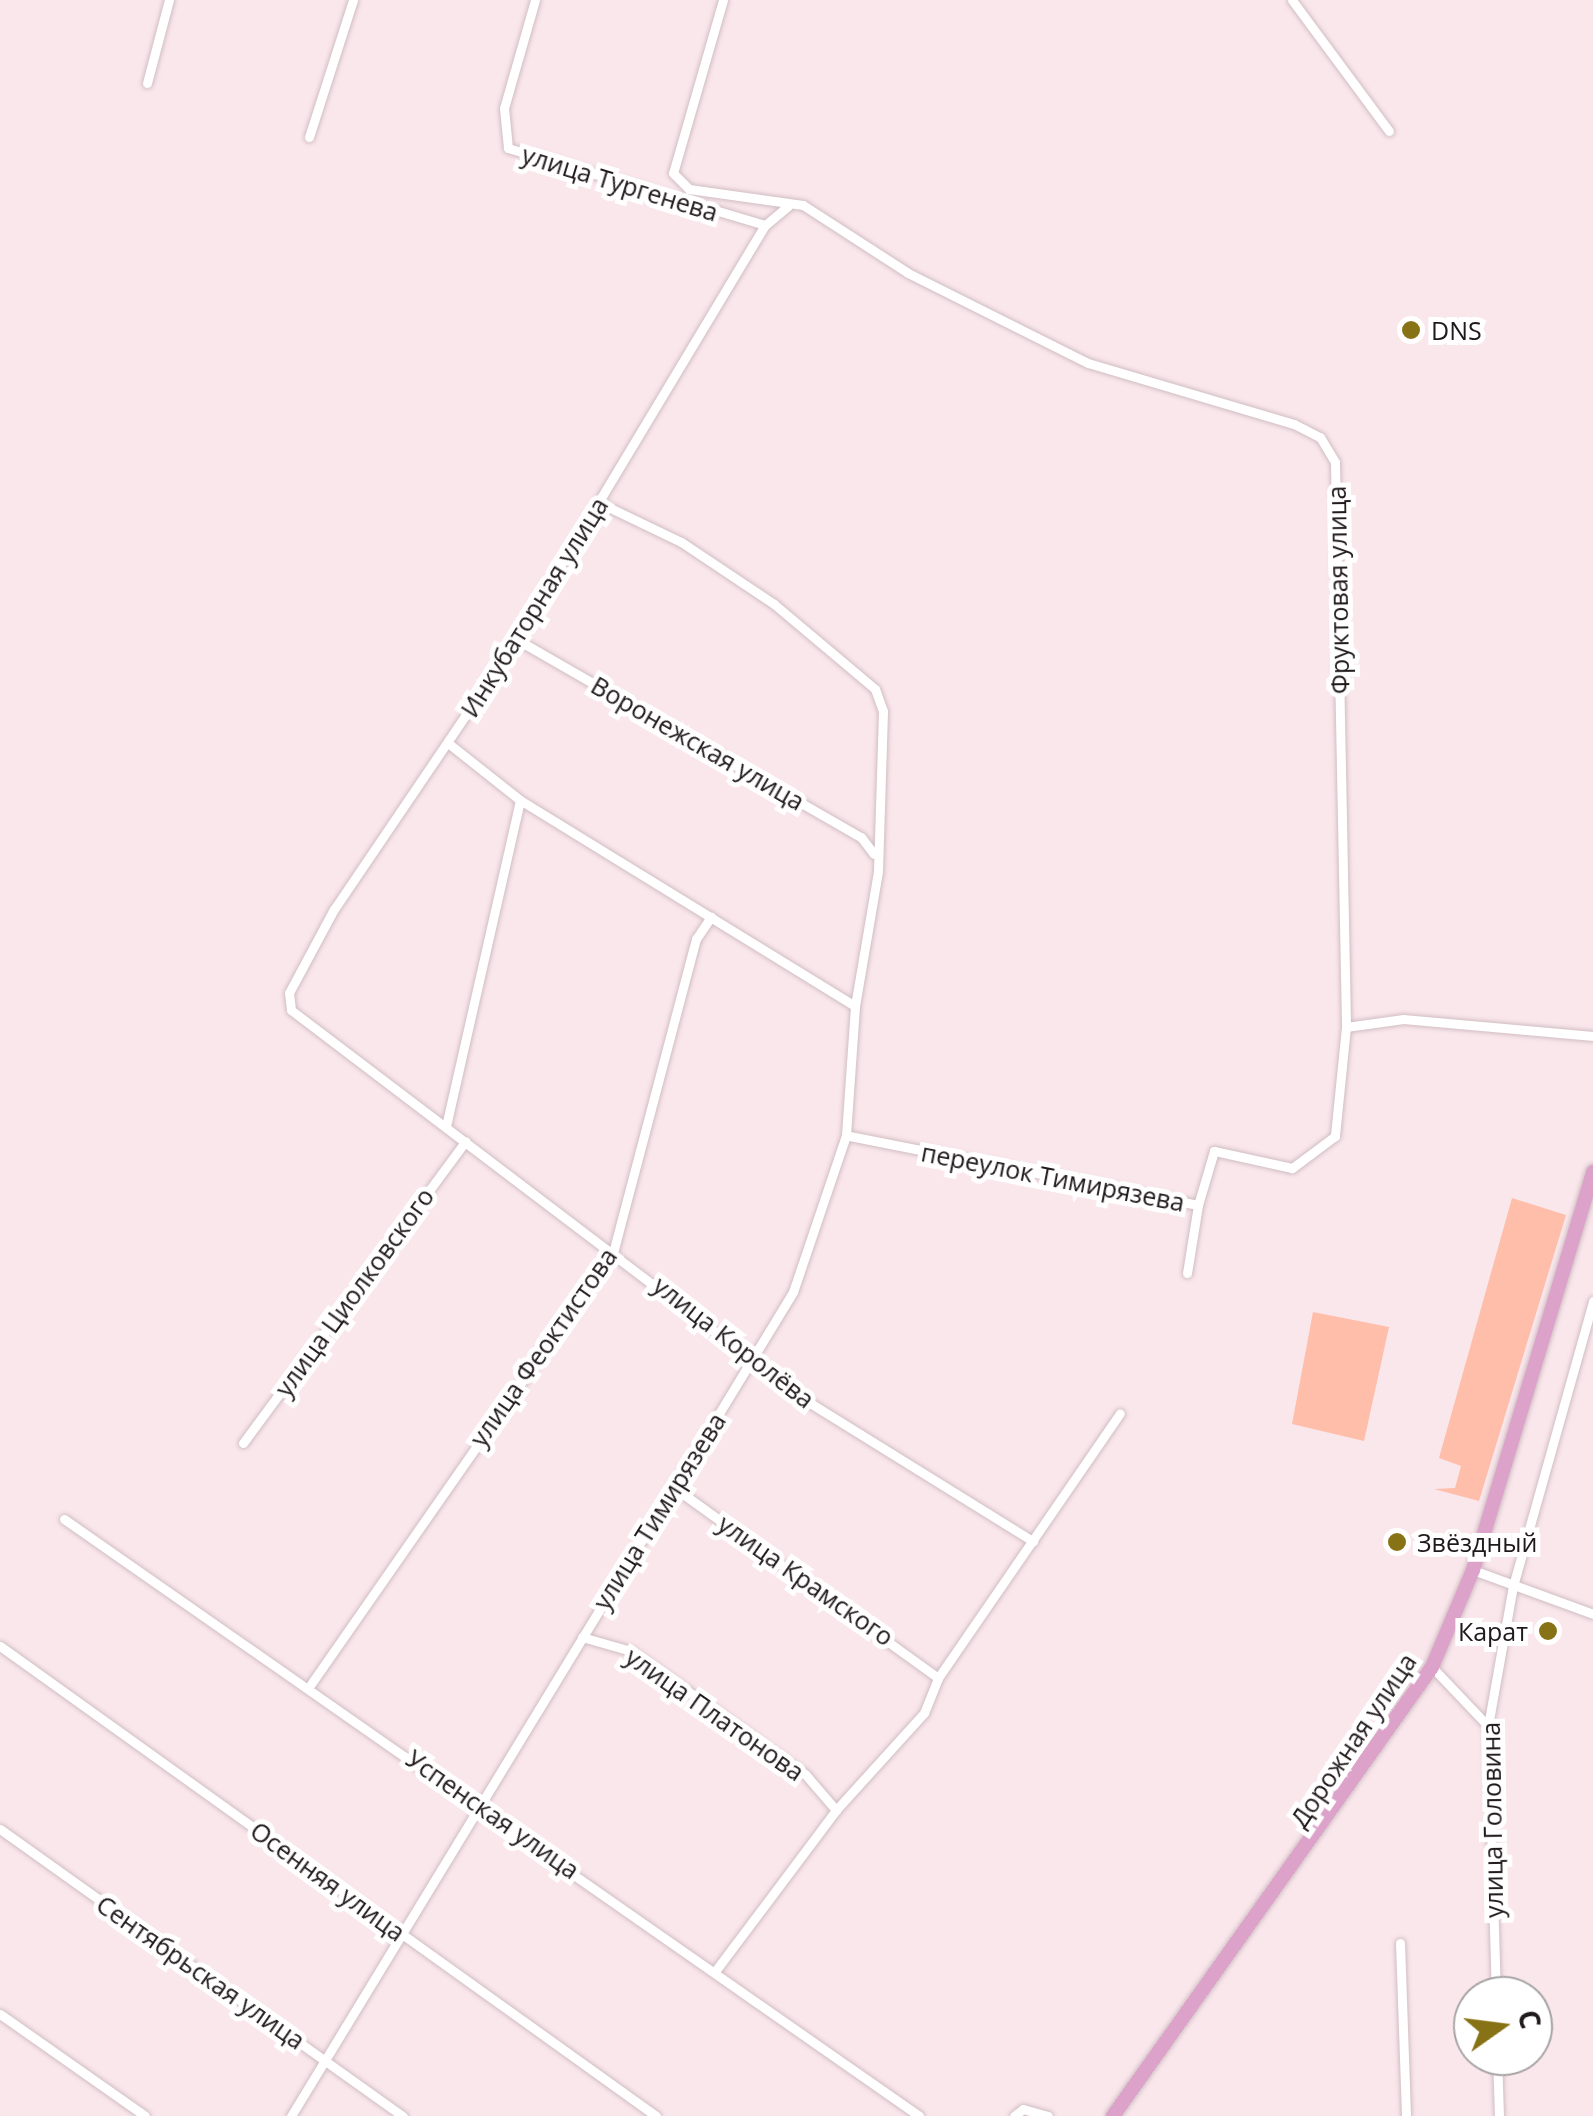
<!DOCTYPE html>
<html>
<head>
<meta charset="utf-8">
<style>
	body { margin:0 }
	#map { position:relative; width:1593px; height:2116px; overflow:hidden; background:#fae7ec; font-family:"Open Sans",sans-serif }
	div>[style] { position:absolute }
	.green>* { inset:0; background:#febeaa }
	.roads { filter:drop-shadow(0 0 2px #d0bec3) drop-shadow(0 0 2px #d0bec3) }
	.minor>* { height:9px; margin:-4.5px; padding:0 4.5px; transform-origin:4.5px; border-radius:4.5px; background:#fff }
	.primary>* { height:14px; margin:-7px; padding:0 7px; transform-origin:7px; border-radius:7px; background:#dca2ca }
	.dots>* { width:28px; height:28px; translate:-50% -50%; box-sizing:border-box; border:5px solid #fff; border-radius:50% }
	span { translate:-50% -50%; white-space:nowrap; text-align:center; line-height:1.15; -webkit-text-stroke:10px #fff; paint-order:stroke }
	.street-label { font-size:25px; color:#20191b }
	.poi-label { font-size:25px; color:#20191b }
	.left { translate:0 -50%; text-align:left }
	.right { translate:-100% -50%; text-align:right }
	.north { position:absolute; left:1453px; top:1976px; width:100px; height:100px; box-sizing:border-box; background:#fff; border:2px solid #a6a3a4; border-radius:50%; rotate:76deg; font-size:28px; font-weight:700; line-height:40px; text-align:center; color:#20191b }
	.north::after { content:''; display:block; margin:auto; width:35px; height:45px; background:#877315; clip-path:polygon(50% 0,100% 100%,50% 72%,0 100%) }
</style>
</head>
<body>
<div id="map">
	<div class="green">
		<div style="clip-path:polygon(1512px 1198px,1566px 1215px,1479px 1501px,1434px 1489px,1455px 1488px,1461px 1466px,1439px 1458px)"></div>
		<div style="clip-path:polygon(1313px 1312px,1389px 1327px,1364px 1441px,1292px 1424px)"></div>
	</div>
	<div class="roads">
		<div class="minor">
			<div style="left:535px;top:0;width:112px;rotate:106deg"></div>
			<div style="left:504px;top:108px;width:40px;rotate:84.3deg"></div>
			<div style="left:508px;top:148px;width:268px;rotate:16.7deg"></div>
			<div style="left:723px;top:0;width:180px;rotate:106.1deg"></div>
			<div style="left:673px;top:173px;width:23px;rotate:45deg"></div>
			<div style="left:689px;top:189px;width:115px;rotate:8deg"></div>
			<div style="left:803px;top:205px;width:125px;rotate:32.9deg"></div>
			<div style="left:908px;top:273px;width:201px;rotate:26.6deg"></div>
			<div style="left:1088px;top:363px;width:215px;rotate:16.5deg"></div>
			<div style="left:1294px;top:424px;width:29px;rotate:27deg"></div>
			<div style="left:1320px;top:437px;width:29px;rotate:59deg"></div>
			<div style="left:1335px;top:462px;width:565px;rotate:88.88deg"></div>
			<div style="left:1346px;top:1027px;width:110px;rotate:95.8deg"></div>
			<div style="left:1335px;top:1136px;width:54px;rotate:143.3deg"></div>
			<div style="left:1292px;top:1168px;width:80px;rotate:-167.7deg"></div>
			<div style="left:1214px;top:1151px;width:56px;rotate:106.5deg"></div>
			<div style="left:1198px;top:1205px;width:359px;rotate:-168.8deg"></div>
			<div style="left:1292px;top:0;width:163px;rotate:53.5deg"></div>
			<div style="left:147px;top:83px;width:86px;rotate:-75.2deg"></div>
			<div style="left:309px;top:137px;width:144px;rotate:-72.2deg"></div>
			<div style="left:788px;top:206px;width:30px;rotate:140deg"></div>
			<div style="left:765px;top:225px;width:493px;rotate:121deg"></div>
			<div style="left:511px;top:648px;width:315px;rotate:124.1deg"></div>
			<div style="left:334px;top:909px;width:95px;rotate:118.2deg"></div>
			<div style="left:289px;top:993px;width:17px;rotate:83deg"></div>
			<div style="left:291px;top:1010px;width:642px;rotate:37.21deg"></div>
			<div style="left:802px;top:1398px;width:272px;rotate:31.8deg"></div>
			<div style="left:516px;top:639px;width:398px;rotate:29.9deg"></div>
			<div style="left:861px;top:837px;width:21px;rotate:53deg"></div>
			<div style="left:448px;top:743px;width:92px;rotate:38.4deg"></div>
			<div style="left:520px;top:800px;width:393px;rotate:31.6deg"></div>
			<div style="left:1346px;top:1027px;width:58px;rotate:-8deg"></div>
			<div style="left:1403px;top:1019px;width:191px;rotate:5.1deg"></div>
			<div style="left:446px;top:1126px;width:334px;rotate:-77.2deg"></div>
			<div style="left:1187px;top:1273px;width:69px;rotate:-80.8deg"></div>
			<div style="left:243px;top:1443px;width:375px;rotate:-53.6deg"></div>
			<div style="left:672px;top:1486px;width:328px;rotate:35.8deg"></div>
			<div style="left:64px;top:1519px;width:1043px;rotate:34.92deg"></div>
			<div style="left:1473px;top:1570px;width:128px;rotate:20.1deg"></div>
			<div style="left:582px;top:1637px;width:51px;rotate:15.9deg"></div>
			<div style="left:631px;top:1651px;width:213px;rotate:35.3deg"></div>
			<div style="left:805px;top:1774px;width:48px;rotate:49.3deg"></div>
			<div style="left:0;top:1646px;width:807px;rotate:35.62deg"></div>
			<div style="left:1432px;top:1667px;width:81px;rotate:46.5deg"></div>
			<div style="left:311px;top:1684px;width:530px;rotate:-55.14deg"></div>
			<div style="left:614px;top:1249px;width:321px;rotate:-75.2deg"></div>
			<div style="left:696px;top:939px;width:27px;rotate:-56deg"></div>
			<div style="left:0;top:1829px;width:495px;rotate:35.5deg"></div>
			<div style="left:1400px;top:1943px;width:173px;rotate:88deg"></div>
			<div style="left:716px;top:1970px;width:200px;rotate:-53.1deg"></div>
			<div style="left:836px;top:1810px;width:131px;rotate:-47.8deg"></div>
			<div style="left:924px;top:1713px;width:38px;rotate:-68deg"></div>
			<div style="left:938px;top:1678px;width:321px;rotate:-55.5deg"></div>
			<div style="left:1496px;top:1996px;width:270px;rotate:-91.7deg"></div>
			<div style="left:1488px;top:1726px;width:142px;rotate:-79.9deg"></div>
			<div style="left:1513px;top:1586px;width:296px;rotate:-74.3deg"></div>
			<div style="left:0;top:2014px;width:177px;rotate:35.1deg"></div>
			<div style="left:1497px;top:2056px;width:60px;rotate:88.1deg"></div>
			<div style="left:291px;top:2116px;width:965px;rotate:-58.65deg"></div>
			<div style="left:793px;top:1292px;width:166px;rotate:-71.3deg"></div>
			<div style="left:846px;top:1135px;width:129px;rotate:-86deg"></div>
			<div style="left:855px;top:1006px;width:137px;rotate:-80.3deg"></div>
			<div style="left:878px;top:871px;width:160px;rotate:-88.2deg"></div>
			<div style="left:883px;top:711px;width:23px;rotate:-110deg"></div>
			<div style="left:875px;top:689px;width:132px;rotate:-139.9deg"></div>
			<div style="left:774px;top:604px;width:112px;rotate:-146.3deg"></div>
			<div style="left:681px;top:542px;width:90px;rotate:-154.3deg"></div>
			<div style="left:1014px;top:2116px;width:11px;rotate:-38deg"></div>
			<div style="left:1023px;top:2109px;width:26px;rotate:16deg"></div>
		</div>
		<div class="primary">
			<div style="left:1113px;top:2116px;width:551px;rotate:-54.61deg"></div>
			<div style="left:1432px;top:1667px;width:105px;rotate:-67.1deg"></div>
			<div style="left:1473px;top:1570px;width:416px;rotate:-73.2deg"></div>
		</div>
	</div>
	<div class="dots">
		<div style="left:1411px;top:330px;background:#877315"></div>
		<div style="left:1397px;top:1542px;background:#877315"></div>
		<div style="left:1548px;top:1631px;background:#877315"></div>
	</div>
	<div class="street-label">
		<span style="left:620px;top:183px;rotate:17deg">улица Тургенева</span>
		<span style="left:1338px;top:590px;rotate:-91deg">Фруктовая улица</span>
		<span style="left:534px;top:607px;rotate:-58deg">Инкубаторная улица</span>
		<span style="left:698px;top:743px;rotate:30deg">Воронежская улица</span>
		<span style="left:1053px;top:1177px;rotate:11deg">переулок Тимирязева</span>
		<span style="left:354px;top:1292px;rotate:-54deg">улица Циолковского</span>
		<span style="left:734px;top:1342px;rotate:38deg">улица Королёва</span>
		<span style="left:543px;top:1347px;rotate:-55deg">улица Феоктистова</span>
		<span style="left:659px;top:1511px;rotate:-58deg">улица Тимирязева</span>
		<span style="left:806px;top:1580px;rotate:35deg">улица Крамского</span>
		<span style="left:715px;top:1714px;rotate:35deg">улица Платонова</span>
		<span style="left:1353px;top:1740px;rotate:-56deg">Дорожная улица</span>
		<span style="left:493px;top:1814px;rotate:35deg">Успенская улица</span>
		<span style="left:1492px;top:1820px;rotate:-91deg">улица Головина</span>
		<span style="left:328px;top:1881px;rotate:36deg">Осенняя улица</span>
		<span style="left:201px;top:1972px;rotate:35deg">Сентябрьская улица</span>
	</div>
	<div class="poi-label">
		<span class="left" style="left:1431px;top:330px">DNS</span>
		<span class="left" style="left:1417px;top:1542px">Звёздный</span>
		<span class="right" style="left:1528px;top:1631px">Карат</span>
	</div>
	<div class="north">С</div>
</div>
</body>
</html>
